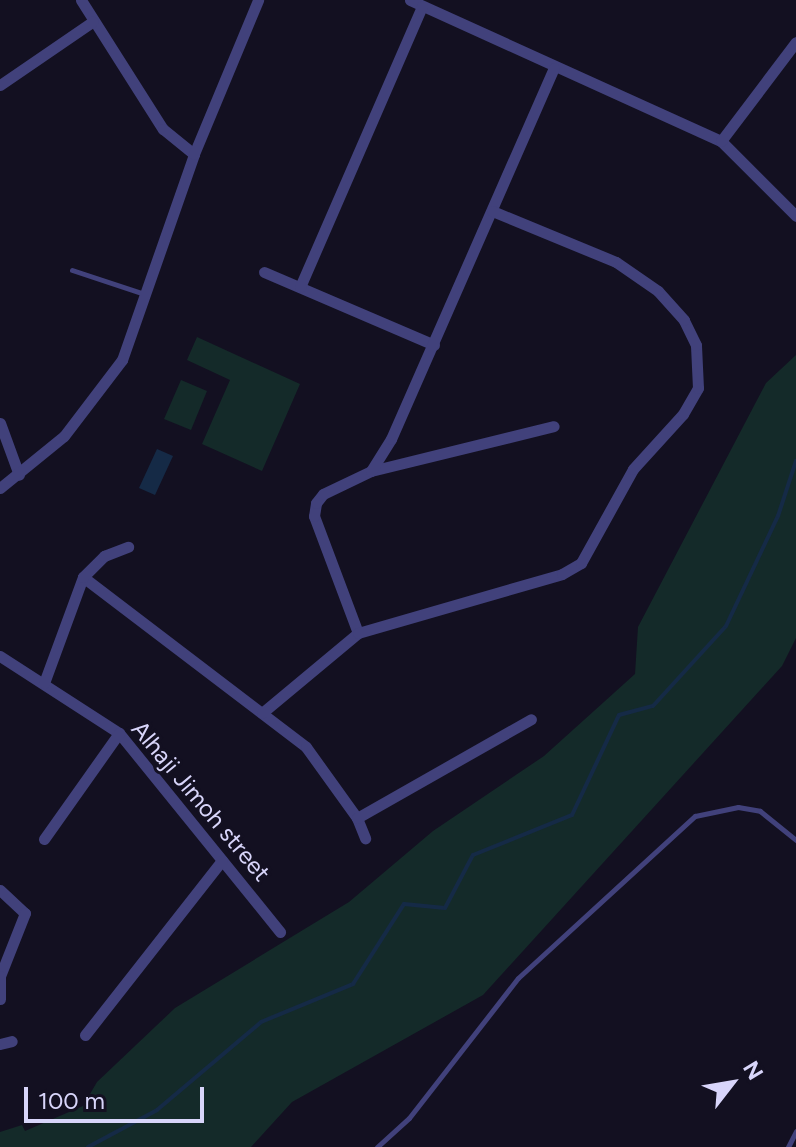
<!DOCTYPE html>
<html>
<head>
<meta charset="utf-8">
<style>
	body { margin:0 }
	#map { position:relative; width:796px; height:1147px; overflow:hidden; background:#131021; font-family:Figtree,sans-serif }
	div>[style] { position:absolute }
	.green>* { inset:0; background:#142a29 }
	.water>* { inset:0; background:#152a46 }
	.stream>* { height:4px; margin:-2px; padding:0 2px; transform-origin:2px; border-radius:2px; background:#152a46 }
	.lane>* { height:5px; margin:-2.5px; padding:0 2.5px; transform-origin:2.5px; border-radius:2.5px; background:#41417b }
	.street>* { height:11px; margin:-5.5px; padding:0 5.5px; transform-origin:5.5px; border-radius:5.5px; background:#41417b }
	span { translate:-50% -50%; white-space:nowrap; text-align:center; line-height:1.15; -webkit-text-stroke:6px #131021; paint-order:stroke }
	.street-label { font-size:24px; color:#d8d5fa }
	.north { position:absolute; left:692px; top:1043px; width:80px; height:80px; -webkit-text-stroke:6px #131021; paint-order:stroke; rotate:59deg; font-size:22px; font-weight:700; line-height:32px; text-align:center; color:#d8d5fa }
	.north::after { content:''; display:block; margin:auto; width:28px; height:36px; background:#d8d5fa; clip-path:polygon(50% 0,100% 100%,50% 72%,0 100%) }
	.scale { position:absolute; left:24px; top:1087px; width:180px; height:36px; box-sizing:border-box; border:4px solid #d8d5fa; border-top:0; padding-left:10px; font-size:24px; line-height:28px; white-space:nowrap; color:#d8d5fa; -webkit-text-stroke:6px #131021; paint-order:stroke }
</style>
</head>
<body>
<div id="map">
	<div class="green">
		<div style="clip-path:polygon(197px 337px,300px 384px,262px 471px,202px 444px,230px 380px,187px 360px)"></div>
		<div style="clip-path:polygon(796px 355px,796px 638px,782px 666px,483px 995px,292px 1102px,251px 1147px,0 1147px,0 1132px,22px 1125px,25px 1131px,83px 1106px,97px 1082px,175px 1008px,349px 902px,433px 831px,544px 756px,635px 674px,638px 627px,766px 383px)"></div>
		<div style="clip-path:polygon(181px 380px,207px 391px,191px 430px,164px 419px)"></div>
	</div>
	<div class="water">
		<div style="clip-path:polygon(157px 449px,173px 456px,155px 495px,139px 488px)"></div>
	</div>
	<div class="stream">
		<div style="left:88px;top:1147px;width:78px;rotate:-28.2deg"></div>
		<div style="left:157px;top:1110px;width:136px;rotate:-40.2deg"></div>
		<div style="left:261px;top:1022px;width:100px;rotate:-22.4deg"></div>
		<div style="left:353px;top:984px;width:95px;rotate:-57.5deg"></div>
		<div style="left:404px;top:904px;width:41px;rotate:5.6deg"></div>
		<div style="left:445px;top:908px;width:60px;rotate:-62.2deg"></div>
		<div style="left:473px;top:855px;width:107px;rotate:-22deg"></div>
		<div style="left:572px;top:815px;width:110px;rotate:-64.8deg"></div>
		<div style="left:619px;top:715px;width:35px;rotate:-15deg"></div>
		<div style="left:653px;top:706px;width:108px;rotate:-47.6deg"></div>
		<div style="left:726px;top:626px;width:122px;rotate:-64.7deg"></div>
		<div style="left:778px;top:516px;width:58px;rotate:-71.9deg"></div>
	</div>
	<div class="lane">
		<div style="left:72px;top:270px;width:76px;rotate:18.4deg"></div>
		<div style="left:377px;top:1147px;width:43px;rotate:-42.2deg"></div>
		<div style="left:409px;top:1118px;width:177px;rotate:-52.1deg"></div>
		<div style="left:518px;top:978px;width:240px;rotate:-42.5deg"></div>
		<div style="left:695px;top:816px;width:44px;rotate:-11.8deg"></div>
		<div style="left:738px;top:807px;width:22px;rotate:10deg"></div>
		<div style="left:760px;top:811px;width:46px;rotate:38.9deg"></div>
		<div style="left:788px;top:1147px;width:18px;rotate:-63deg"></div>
	</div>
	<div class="street">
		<div style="left:81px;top:0;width:153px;rotate:57.6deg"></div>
		<div style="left:163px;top:129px;width:40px;rotate:39deg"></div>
		<div style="left:410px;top:0;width:341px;rotate:24.4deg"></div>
		<div style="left:721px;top:141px;width:106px;rotate:45deg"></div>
		<div style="left:0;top:85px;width:112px;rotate:-34.4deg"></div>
		<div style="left:721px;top:141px;width:124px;rotate:-52.9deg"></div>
		<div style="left:264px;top:272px;width:185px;rotate:23.2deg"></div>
		<div style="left:300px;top:287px;width:306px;rotate:-66.5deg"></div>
		<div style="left:0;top:423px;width:55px;rotate:69.9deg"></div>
		<div style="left:371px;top:471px;width:188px;rotate:-13.8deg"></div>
		<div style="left:0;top:488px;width:82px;rotate:-39.1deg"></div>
		<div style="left:64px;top:436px;width:96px;rotate:-52.7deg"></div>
		<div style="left:122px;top:360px;width:218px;rotate:-70.7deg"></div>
		<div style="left:194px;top:154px;width:167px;rotate:-67.4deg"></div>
		<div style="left:83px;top:577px;width:280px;rotate:37.3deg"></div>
		<div style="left:306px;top:747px;width:87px;rotate:54.3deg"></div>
		<div style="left:357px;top:818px;width:22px;rotate:68deg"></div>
		<div style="left:358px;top:633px;width:125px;rotate:-110.6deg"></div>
		<div style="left:314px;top:516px;width:13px;rotate:-81deg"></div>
		<div style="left:316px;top:503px;width:11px;rotate:-52deg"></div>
		<div style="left:323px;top:494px;width:53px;rotate:-25.6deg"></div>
		<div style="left:371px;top:471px;width:38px;rotate:-58deg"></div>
		<div style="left:391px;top:439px;width:405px;rotate:-66.3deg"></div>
		<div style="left:0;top:656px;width:142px;rotate:32.9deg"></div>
		<div style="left:119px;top:733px;width:256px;rotate:51deg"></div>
		<div style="left:44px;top:683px;width:113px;rotate:-69.8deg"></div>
		<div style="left:83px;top:577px;width:30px;rotate:-45deg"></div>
		<div style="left:104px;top:556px;width:26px;rotate:-21deg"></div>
		<div style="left:262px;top:713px;width:125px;rotate:-39.8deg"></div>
		<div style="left:358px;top:633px;width:212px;rotate:-16.1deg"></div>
		<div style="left:562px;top:574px;width:22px;rotate:-30deg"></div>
		<div style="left:581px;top:563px;width:107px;rotate:-61deg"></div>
		<div style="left:633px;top:469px;width:74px;rotate:-47.7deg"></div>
		<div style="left:683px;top:414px;width:30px;rotate:-60deg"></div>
		<div style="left:698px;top:388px;width:43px;rotate:-92.7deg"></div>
		<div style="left:696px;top:345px;width:28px;rotate:-116deg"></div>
		<div style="left:684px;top:320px;width:39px;rotate:-132deg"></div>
		<div style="left:658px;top:291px;width:51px;rotate:-145.4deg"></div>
		<div style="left:616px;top:262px;width:134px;rotate:-157.6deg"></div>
		<div style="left:357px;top:818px;width:200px;rotate:-29.6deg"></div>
		<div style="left:44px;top:839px;width:130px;rotate:-54.7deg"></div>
		<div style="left:0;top:890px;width:34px;rotate:43deg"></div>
		<div style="left:25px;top:913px;width:68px;rotate:111.6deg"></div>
		<div style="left:0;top:976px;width:23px;rotate:90deg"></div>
		<div style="left:85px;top:1035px;width:222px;rotate:-51.9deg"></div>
		<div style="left:0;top:1044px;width:12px;rotate:-14deg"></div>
	</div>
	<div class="street-label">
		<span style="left:201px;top:801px;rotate:50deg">Alhaji Jimoh street</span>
	</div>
	<div class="north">N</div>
	<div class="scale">100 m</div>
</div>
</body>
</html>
